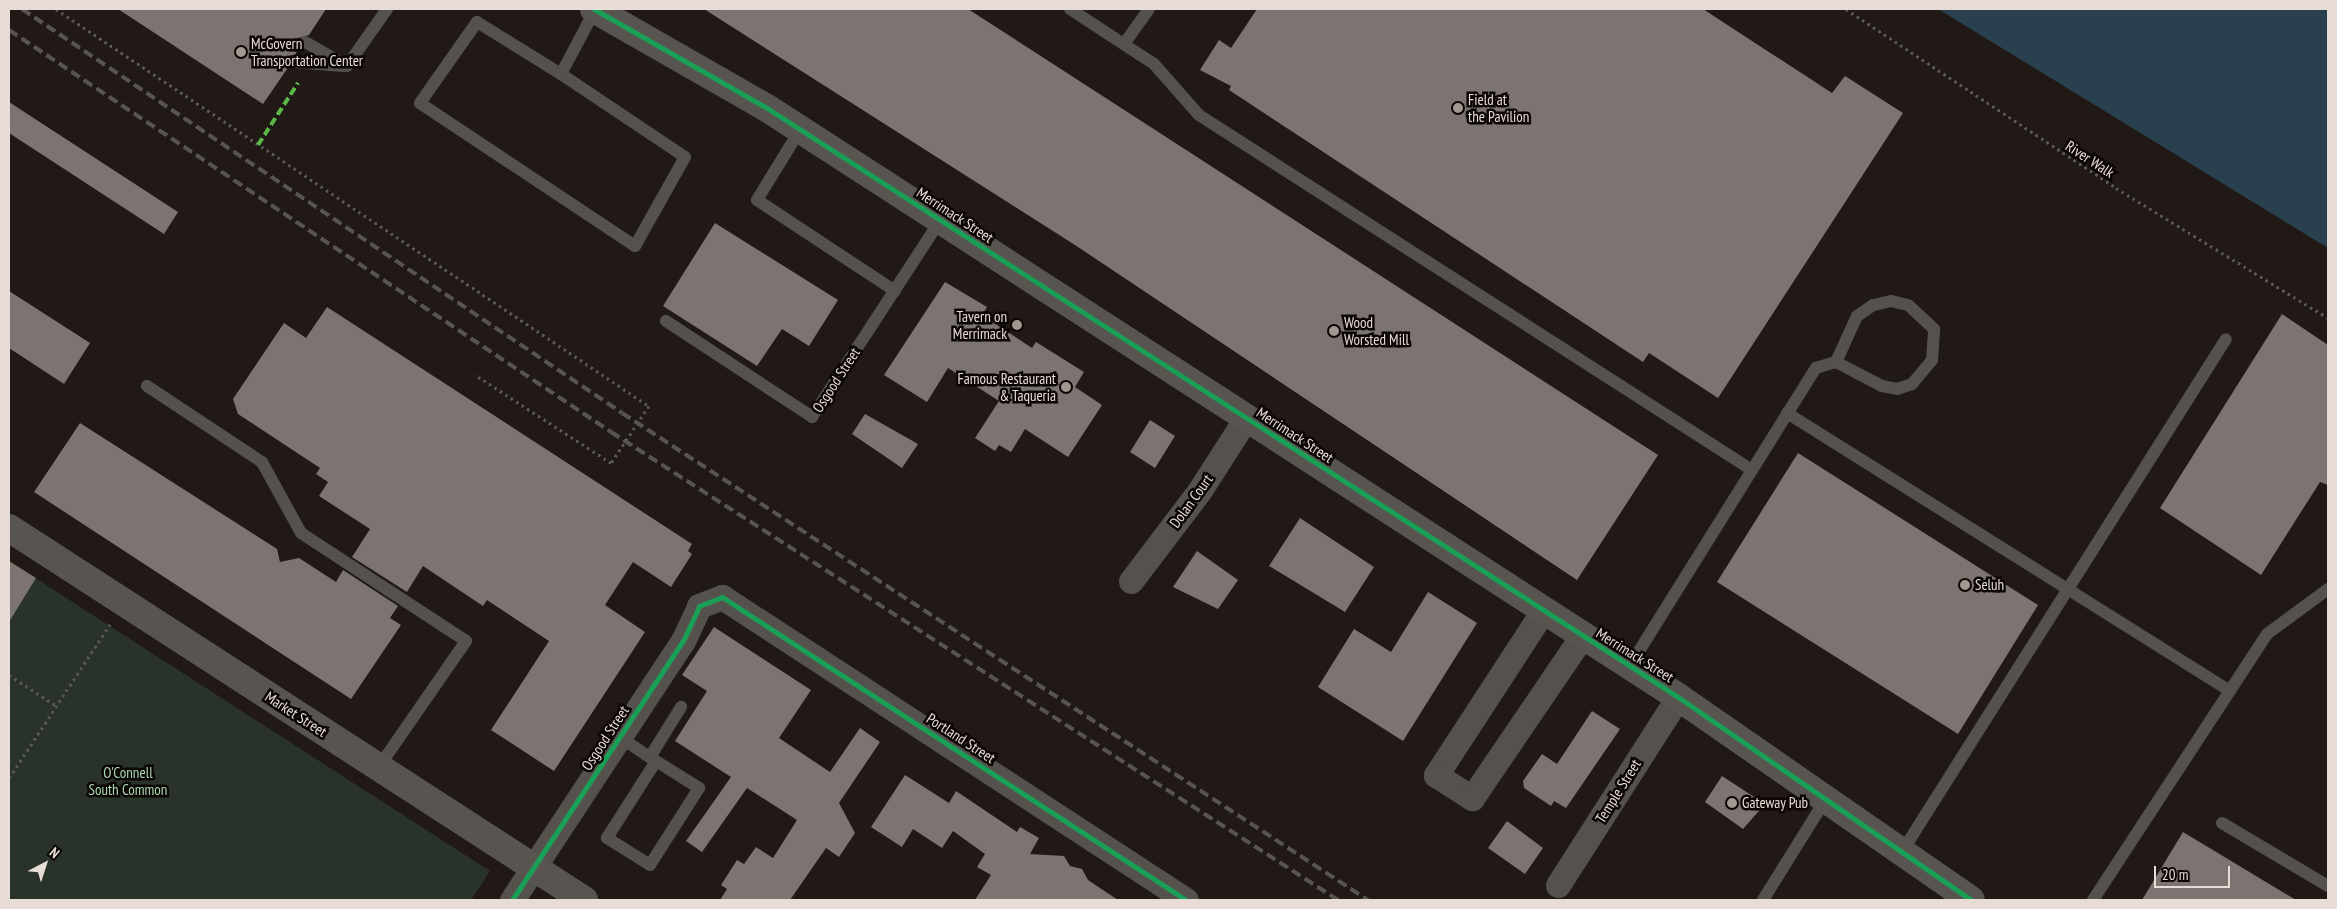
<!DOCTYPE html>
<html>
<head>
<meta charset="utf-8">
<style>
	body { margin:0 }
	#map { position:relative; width:2337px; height:909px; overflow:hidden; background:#211915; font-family:"PT Sans Narrow",sans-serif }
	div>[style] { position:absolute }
	.green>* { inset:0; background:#29332a }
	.water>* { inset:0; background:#29414e }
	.building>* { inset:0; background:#7b7470 }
	.path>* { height:3px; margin-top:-1.5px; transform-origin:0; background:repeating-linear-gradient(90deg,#5c5a56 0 2.5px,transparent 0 6.5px) }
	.lane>* { height:12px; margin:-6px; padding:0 6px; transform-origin:6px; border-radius:6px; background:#55524e }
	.street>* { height:25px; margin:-12.5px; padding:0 12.5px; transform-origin:12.5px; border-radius:12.5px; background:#55524e }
	.secondary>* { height:28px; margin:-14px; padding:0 14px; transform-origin:14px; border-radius:14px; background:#585550 }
	.rail>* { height:4px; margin-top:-2px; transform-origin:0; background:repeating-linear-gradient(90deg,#585451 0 10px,transparent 0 15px) }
	.quiet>* { height:4px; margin-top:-2px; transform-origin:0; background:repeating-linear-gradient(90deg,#58b947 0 8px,transparent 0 12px) }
	.cycleway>* { height:5px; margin:-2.5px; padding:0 2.5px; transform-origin:2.5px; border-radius:2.5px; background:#1a9f57 }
	.dots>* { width:14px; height:14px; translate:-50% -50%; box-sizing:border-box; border:2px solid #0b0603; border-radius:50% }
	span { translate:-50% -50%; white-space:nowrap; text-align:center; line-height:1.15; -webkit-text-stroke:5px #0b0603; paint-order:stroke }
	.poi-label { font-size:15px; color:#e7dcd6 }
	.left { translate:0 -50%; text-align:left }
	.right { translate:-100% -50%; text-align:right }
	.street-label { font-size:15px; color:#e7dcd6 }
	.park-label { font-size:15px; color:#aad9b3 }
	.frame { position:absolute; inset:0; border:10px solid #e7dcd6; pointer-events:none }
	.north { position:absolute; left:20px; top:839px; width:50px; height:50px; -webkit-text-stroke:4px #0b0603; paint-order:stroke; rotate:40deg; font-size:14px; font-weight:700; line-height:20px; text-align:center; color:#e7dcd6 }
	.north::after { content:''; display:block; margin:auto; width:18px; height:22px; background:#e7dcd6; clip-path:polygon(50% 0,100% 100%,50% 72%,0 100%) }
	.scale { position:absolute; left:2154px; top:866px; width:76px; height:22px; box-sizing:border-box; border:2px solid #e7dcd6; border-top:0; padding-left:6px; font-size:15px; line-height:18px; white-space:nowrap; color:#e7dcd6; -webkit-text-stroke:4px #0b0603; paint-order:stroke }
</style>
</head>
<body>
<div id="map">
	<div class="green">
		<div style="clip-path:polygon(9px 561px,490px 871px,471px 900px,9px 900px)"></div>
	</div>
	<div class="water">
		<div style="clip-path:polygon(1938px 9px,2328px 9px,2328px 248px)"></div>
	</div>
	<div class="building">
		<div style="clip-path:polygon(118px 9px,326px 9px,309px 35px,298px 38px,296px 54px,284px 58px,287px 69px,263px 104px)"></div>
		<div style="clip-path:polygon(704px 9px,968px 9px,1658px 455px,1577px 580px,1075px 245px)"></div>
		<div style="clip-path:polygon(1257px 9px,1703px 9px,1832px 93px,1845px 76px,1903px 113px,1718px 398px,1649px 353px,1643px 362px,1229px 90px,1231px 86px,1200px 70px,1219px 40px,1231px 48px)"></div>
		<div style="clip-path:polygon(9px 102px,178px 212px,164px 234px,9px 133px)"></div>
		<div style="clip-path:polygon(715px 223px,838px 300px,809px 346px,782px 329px,757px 366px,663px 306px)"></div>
		<div style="clip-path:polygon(945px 282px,987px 307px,982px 315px,1032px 348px,1036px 342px,1084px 372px,1075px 387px,1102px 405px,1068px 457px,1025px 429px,1011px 452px,999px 445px,995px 451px,975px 438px,999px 401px,948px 368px,927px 402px,884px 375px)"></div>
		<div style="clip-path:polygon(9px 291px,90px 343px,64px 384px,9px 348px)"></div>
		<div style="clip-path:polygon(327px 307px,692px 544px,688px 551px,692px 554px,671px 587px,633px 562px,605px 605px,645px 632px,554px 771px,491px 730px,549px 641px,487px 600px,483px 606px,423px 566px,407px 592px,352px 557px,370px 529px,319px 496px,328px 482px,316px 474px,320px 468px,238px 414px,233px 399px,284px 323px,306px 338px)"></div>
		<div style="clip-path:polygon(2282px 314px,2328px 345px,2328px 485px,2320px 482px,2261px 575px,2160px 508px)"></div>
		<div style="clip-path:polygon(865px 414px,918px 444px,902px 468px,852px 434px)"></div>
		<div style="clip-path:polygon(1150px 420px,1175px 436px,1155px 468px,1130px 452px)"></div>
		<div style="clip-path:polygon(80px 423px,277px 549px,280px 562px,299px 558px,336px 582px,343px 570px,398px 606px,390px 618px,401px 625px,351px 699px,34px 492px)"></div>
		<div style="clip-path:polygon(1798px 453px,2038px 605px,1958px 734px,1717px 582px)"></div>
		<div style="clip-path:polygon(1300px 518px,1374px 567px,1345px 612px,1269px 566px)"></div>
		<div style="clip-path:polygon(1197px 551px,1238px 580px,1218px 609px,1173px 587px)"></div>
		<div style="clip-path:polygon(9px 561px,36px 578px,9px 622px)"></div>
		<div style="clip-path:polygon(1428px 592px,1477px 623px,1403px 741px,1318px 687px,1354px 629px,1391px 652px)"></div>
		<div style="clip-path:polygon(714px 627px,811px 690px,779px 738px,830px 772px,860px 728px,880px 742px,839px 803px,855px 833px,839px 857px,826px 848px,790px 900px,720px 900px,727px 889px,721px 885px,737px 860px,744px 864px,756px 847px,773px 858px,797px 820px,747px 788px,702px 852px,686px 841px,731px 777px,675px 741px,707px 691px,682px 675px)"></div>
		<div style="clip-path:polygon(1592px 711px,1620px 729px,1566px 808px,1554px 801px,1551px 806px,1524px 788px,1523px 781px,1542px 754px,1557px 764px)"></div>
		<div style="clip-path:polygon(905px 775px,949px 803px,956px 791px,1017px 832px,1020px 827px,1039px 838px,1030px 854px,1064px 856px,1070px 866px,1082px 869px,1088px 880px,1118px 900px,975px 900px,991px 875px,977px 867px,985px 854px,953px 831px,942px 848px,913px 829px,902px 847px,871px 827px)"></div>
		<div style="clip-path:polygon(1722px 776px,1765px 804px,1743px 829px,1705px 802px)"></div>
		<div style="clip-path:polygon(1507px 821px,1543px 848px,1525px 874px,1488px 848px)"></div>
		<div style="clip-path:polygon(2183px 832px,2296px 900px,2142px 900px)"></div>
	</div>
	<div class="path">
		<div style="left:56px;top:9px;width:714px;rotate:33.8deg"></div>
		<div style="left:649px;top:406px;width:69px;rotate:123.7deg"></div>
		<div style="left:611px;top:463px;width:163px;rotate:-147deg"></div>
		<div style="left:1846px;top:9px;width:324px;rotate:33.5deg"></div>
		<div style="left:2116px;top:188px;width:249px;rotate:31.5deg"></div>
		<div style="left:9px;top:675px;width:57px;rotate:32.9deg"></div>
		<div style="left:9px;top:778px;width:184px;rotate:-56.7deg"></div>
	</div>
	<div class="lane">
		<div style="left:1070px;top:9px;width:100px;rotate:33.2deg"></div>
		<div style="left:1154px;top:64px;width:68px;rotate:48.6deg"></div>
		<div style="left:1199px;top:115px;width:657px;rotate:32.7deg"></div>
		<div style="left:305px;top:42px;width:48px;rotate:29.7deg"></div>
		<div style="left:347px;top:66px;width:70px;rotate:-54.9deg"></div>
		<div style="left:1124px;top:44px;width:43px;rotate:-54.5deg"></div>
		<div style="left:291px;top:62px;width:53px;rotate:4.3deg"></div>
		<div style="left:561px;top:74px;width:149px;rotate:33.8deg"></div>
		<div style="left:685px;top:157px;width:102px;rotate:119.3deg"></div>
		<div style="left:635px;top:246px;width:258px;rotate:-146.4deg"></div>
		<div style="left:420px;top:103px;width:99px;rotate:-54.9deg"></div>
		<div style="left:477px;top:22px;width:99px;rotate:31.8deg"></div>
		<div style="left:561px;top:74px;width:72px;rotate:-62deg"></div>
		<div style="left:800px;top:130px;width:82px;rotate:121.6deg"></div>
		<div style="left:757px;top:200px;width:165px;rotate:33.4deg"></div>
		<div style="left:666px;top:321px;width:175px;rotate:33.3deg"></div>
		<div style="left:812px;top:417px;width:234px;rotate:-56.9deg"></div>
		<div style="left:147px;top:386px;width:138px;rotate:33.5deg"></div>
		<div style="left:262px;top:462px;width:81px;rotate:61.2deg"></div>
		<div style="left:301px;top:533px;width:197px;rotate:33.2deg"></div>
		<div style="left:466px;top:641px;width:155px;rotate:124.7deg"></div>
		<div style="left:1787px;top:413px;width:523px;rotate:32.11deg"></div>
		<div style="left:1629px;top:667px;width:353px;rotate:-58deg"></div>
		<div style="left:1816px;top:368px;width:21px;rotate:-17deg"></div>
		<div style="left:1836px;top:362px;width:52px;rotate:27.6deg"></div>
		<div style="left:1882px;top:386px;width:15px;rotate:11deg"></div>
		<div style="left:1897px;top:389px;width:16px;rotate:-18deg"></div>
		<div style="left:1912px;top:384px;width:31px;rotate:-50deg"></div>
		<div style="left:1932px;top:360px;width:31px;rotate:-86deg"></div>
		<div style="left:1934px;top:329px;width:35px;rotate:-137deg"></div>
		<div style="left:1908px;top:305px;width:17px;rotate:-167deg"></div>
		<div style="left:1891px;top:301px;width:18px;rotate:167deg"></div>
		<div style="left:1873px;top:305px;width:19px;rotate:145deg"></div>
		<div style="left:1857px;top:316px;width:51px;rotate:114.5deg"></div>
		<div style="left:620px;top:737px;width:42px;rotate:34.4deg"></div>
		<div style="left:650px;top:757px;width:59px;rotate:-58.2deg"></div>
		<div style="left:656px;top:761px;width:51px;rotate:32.1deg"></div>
		<div style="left:699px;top:788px;width:91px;rotate:122.5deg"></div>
		<div style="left:650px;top:865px;width:51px;rotate:-147.9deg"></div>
		<div style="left:607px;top:838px;width:91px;rotate:-57.5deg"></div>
		<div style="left:2222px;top:823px;width:123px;rotate:30.7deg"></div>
		<div style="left:1900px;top:855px;width:610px;rotate:-57.72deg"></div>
		<div style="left:1763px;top:900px;width:115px;rotate:-58.1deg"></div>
		<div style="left:2093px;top:900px;width:318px;rotate:-56.8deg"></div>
		<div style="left:2267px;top:634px;width:76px;rotate:-36.4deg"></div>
	</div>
	<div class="street">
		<div style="left:1131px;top:581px;width:114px;rotate:-52.8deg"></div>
		<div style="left:1200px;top:490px;width:85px;rotate:-57.4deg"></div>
		<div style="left:1543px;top:611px;width:196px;rotate:123.1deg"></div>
		<div style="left:1436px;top:775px;width:43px;rotate:32.6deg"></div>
		<div style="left:1472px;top:798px;width:196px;rotate:-55.8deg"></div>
		<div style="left:1558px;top:885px;width:223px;rotate:-57.4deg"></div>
		<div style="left:512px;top:900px;width:310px;rotate:-56.6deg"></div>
		<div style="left:683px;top:641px;width:38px;rotate:-65deg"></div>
		<div style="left:699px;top:606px;width:25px;rotate:-21deg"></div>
		<div style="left:722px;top:597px;width:554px;rotate:33.15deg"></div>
	</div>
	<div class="secondary">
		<div style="left:594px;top:9px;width:199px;rotate:29.8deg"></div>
		<div style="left:767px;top:108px;width:1085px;rotate:32.88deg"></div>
		<div style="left:1678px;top:697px;width:356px;rotate:34.7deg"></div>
		<div style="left:9px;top:528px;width:685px;rotate:32.9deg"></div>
	</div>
	<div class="rail">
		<div style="left:22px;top:9px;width:723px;rotate:33.95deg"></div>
		<div style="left:622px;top:413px;width:891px;rotate:33.14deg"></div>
		<div style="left:9px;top:30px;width:724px;rotate:33.73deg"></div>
		<div style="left:611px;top:432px;width:865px;rotate:32.77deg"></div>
	</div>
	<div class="quiet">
		<div style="left:258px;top:145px;width:74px;rotate:-57.2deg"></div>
	</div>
	<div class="cycleway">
		<div style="left:594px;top:9px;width:199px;rotate:29.8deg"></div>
		<div style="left:767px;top:108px;width:1085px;rotate:32.88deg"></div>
		<div style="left:1678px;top:697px;width:356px;rotate:34.7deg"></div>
		<div style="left:512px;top:900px;width:310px;rotate:-56.6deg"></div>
		<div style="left:683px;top:641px;width:38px;rotate:-65deg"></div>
		<div style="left:699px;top:606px;width:25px;rotate:-21deg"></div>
		<div style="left:722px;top:597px;width:554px;rotate:33.15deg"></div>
	</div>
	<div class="dots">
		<div style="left:241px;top:52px;background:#a29892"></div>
		<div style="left:1458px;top:108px;background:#a29892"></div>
		<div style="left:1017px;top:325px;background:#a29892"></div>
		<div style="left:1334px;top:331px;background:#a29892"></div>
		<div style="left:1066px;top:387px;background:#a29892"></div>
		<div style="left:1965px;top:585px;background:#a29892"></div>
		<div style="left:1732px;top:803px;background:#a29892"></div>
	</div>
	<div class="poi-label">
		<span class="left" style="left:251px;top:52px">McGovern<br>Transportation Center</span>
		<span class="left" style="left:1468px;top:108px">Field at<br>the Pavilion</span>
		<span class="right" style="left:1007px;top:325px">Tavern on<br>Merrimack</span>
		<span class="left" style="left:1344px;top:331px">Wood<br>Worsted Mill</span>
		<span class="right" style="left:1056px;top:387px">Famous Restaurant<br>&amp; Taqueria</span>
		<span class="left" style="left:1975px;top:585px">Seluh</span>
		<span class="left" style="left:1742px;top:803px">Gateway Pub</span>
	</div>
	<div class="street-label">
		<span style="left:2090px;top:159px;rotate:33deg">River Walk</span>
		<span style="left:955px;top:215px;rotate:33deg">Merrimack Street</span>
		<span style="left:836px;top:380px;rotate:-57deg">Osgood Street</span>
		<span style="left:1295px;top:435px;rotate:33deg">Merrimack Street</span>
		<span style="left:1191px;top:501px;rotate:-54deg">Dolan Court</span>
		<span style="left:1635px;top:655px;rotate:32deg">Merrimack Street</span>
		<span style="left:296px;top:714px;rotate:33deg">Market Street</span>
		<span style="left:605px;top:738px;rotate:-57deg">Osgood Street</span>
		<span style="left:961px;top:738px;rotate:33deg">Portland Street</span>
		<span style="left:1618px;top:791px;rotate:-58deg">Temple Street</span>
	</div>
	<div class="park-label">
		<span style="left:128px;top:781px">O'Connell<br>South Common</span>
	</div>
	<div class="frame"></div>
	<div class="north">N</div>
	<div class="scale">20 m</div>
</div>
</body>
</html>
